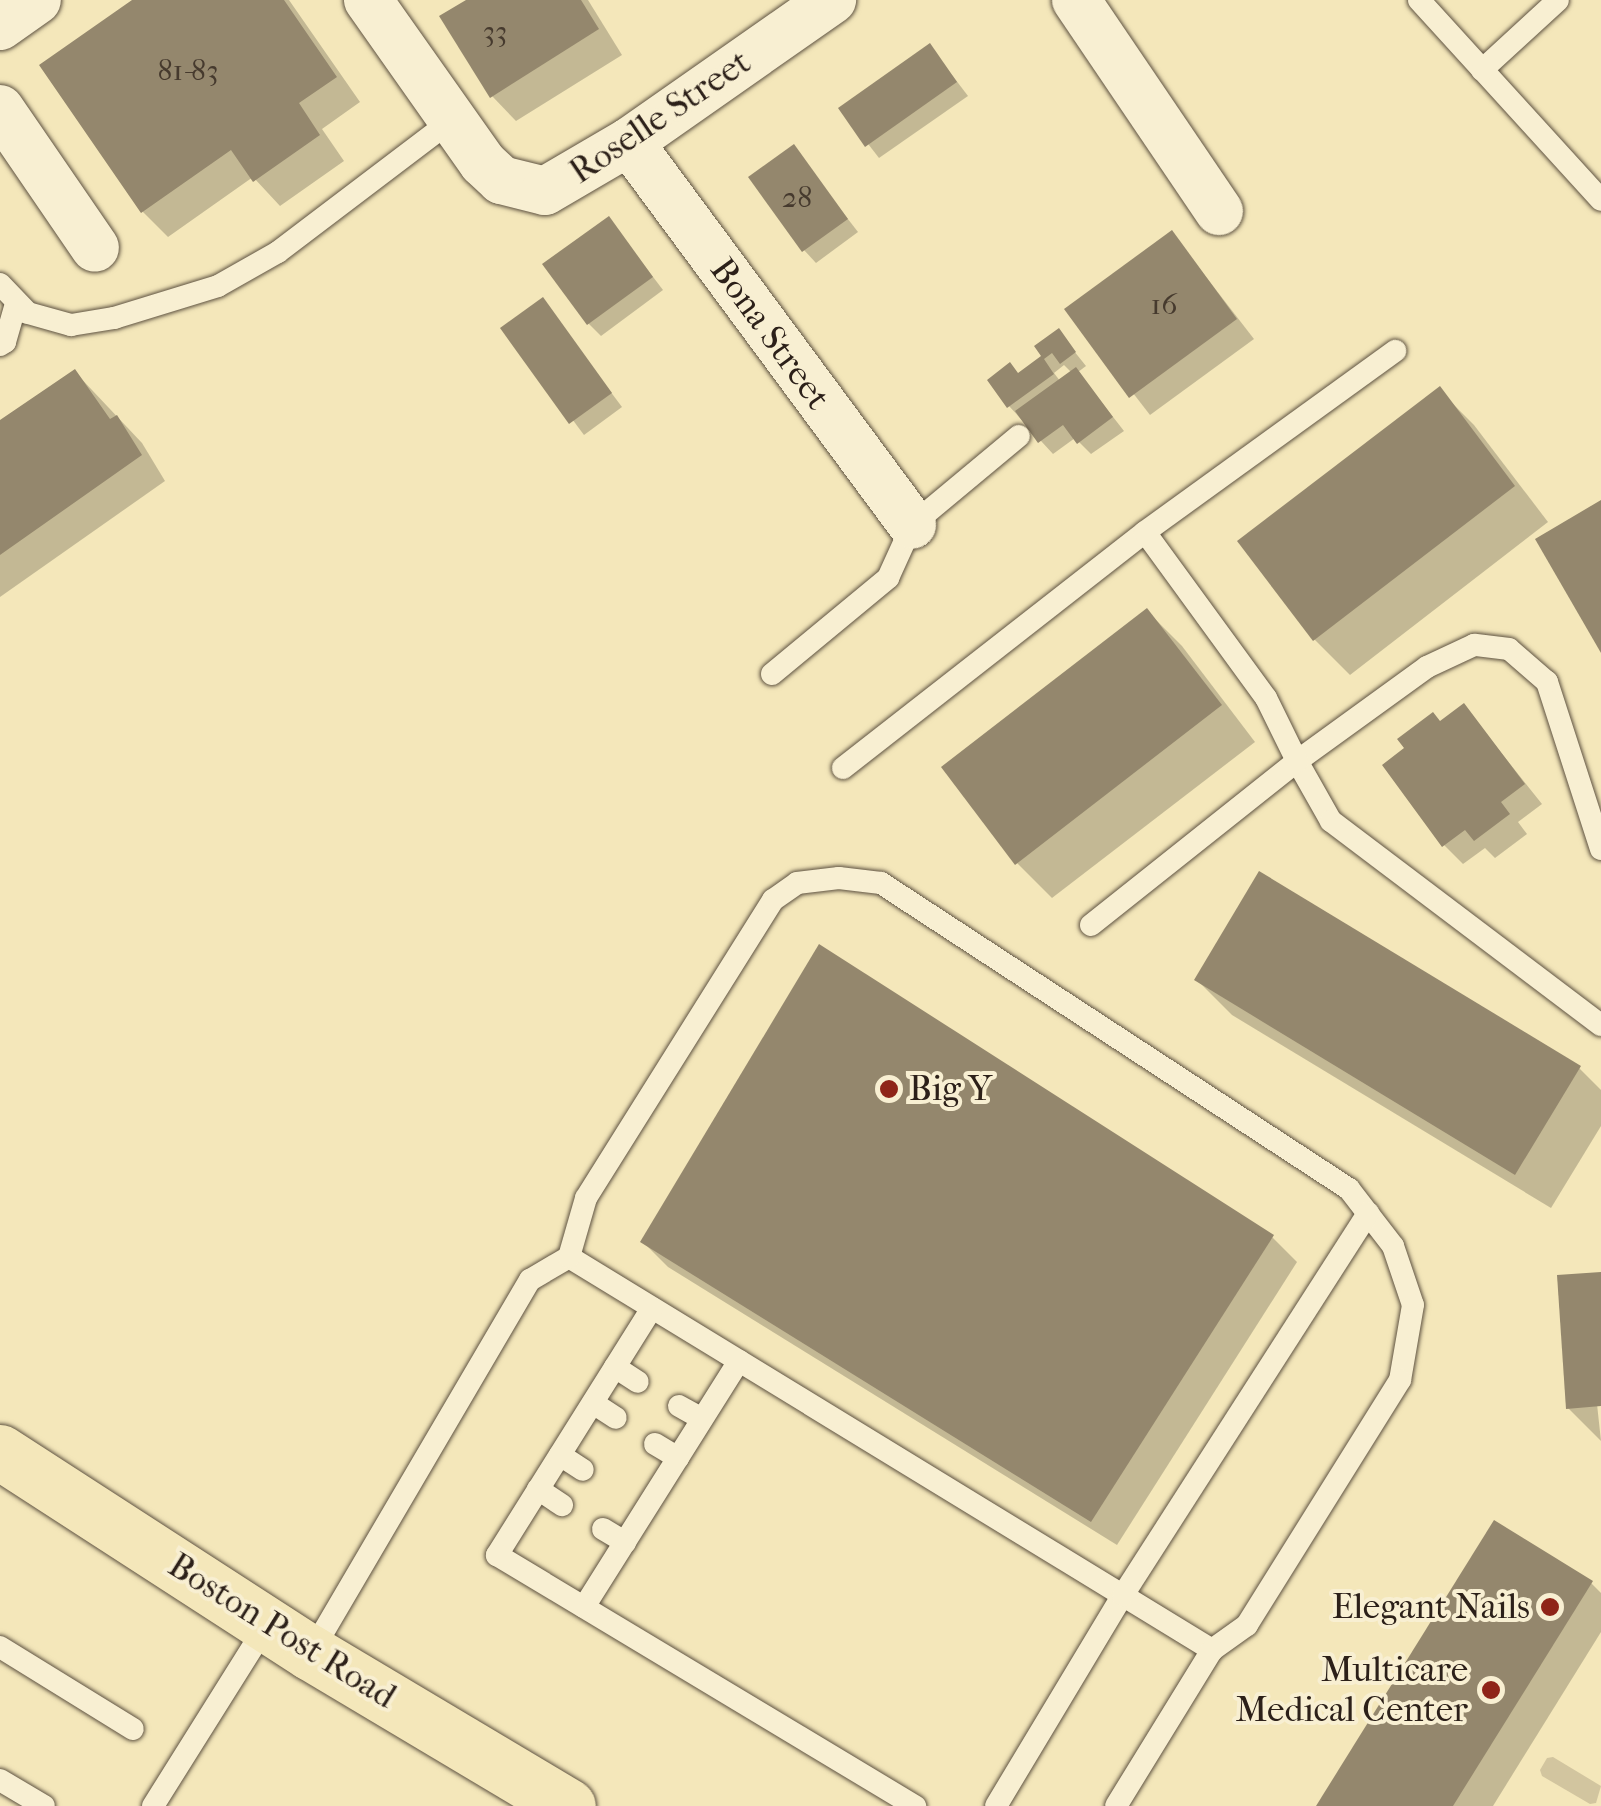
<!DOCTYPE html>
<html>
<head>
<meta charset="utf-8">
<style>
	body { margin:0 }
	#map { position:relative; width:1601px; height:1806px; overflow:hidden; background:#f4e7ba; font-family:"IM FELL French Canon",serif }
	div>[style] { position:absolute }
	.green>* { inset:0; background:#d2c59f }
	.shadow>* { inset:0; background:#0003 }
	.building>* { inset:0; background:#94876d }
	.roads { filter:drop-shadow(0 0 2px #5e5241) drop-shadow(0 0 2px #5e5241) }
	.lane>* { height:22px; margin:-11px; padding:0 11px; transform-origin:11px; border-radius:11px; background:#f8efd2 }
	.street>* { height:48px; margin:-24px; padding:0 24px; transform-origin:24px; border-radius:24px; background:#f8efd2 }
	.primary>* { height:55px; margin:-27.5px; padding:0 27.5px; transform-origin:27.5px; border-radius:27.5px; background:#f4e7ba }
	.dots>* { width:28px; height:28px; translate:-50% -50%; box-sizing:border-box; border:5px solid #f8efd2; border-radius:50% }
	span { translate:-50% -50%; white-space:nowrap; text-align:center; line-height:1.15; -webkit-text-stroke:8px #f8efd2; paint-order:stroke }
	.number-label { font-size:30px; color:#463a2e }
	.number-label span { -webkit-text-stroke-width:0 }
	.street-label { font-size:35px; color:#2c2019 }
	.poi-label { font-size:35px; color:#2c2019 }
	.left { translate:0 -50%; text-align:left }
	.right { translate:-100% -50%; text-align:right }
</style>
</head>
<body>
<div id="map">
	<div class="green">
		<div style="clip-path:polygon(1553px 1757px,1601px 1786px,1596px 1803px,1590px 1804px,1542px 1776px,1540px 1770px,1547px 1758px)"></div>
	</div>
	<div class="shadow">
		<div style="clip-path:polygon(136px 0,289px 0,360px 102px,322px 129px,344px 161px,280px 206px,253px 177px,168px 237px,143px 212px)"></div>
		<div style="clip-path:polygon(470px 0,588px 0,622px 55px,516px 121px,492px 96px)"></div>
		<div style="clip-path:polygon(930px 46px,968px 96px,879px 158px,841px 109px)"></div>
		<div style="clip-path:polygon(793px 148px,858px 232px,816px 263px,804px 250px)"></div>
		<div style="clip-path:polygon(609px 219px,663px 290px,601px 336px,588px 323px)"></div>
		<div style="clip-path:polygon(1172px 233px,1254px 339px,1150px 415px,1068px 309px)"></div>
		<div style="clip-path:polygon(542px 300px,622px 407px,584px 435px,504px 328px)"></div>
		<div style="clip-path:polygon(evenodd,1058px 331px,1086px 366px,1078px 372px,1124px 431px,1091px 454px,1075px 438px,1053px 454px,1009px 406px,1020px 375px,1044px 357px,1058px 331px,1064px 365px,1072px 373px,1060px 381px,1054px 373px,1064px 365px)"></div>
		<div style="clip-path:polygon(75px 372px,142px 443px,165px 481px,0 597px,0 423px)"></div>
		<div style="clip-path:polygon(1439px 390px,1474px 425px,1548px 522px,1350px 675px,1314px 639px)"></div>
		<div style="clip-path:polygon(1147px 611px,1182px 646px,1255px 742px,1052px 898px,1017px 863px)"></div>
		<div style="clip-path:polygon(1464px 706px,1542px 804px,1518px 822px,1527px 834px,1495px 858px,1485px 848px,1463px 864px,1444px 845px,1441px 724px)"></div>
		<div style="clip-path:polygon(1197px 980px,1579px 1068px,1601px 1090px,1601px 1126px,1551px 1208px,1232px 1015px)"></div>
		<div style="clip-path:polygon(1272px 1237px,1297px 1262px,1117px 1545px,668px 1267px,643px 1242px)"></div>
		<div style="clip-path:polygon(1601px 1274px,1601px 1404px,1597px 1404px,1601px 1441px,1568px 1408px)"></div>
		<div style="clip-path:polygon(1591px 1583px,1601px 1593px,1601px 1632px,1493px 1806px,1319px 1806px)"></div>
	</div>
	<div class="building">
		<div style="clip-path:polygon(132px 0,284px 0,337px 77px,299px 103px,320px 135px,253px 182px,231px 150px,141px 213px,39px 65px)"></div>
		<div style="clip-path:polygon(466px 0,581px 0,599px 29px,490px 98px,439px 16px)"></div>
		<div style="clip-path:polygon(930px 43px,957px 82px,865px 147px,838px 108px)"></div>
		<div style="clip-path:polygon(794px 144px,848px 219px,802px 252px,748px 177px)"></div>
		<div style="clip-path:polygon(609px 216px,653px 277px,587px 325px,542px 264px)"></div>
		<div style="clip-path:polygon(1172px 230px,1237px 319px,1129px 398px,1064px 309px)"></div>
		<div style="clip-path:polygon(543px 297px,612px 393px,569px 424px,500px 328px)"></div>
		<div style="clip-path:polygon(1059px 328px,1076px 352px,1060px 364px,1052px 353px,1044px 359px,1054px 374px,1007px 408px,987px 380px,1010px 362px,1018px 373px,1041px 356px,1034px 346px)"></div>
		<div style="clip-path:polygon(1076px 367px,1113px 417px,1077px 444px,1063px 425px,1038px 443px,1015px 411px)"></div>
		<div style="clip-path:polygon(75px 369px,110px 419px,117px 415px,142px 455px,0 555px,0 420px)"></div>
		<div style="clip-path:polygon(1440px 386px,1515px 486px,1313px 641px,1237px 541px)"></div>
		<div style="clip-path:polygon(1601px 500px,1601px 653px,1535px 539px)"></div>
		<div style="clip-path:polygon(1147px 608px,1222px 705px,1015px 865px,941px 767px)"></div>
		<div style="clip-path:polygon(1464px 703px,1525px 784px,1501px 802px,1510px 814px,1474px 841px,1465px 830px,1442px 847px,1382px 765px,1404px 748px,1397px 739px,1433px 712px,1440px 721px)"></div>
		<div style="clip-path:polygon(1259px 871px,1581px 1066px,1515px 1175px,1194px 980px)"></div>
		<div style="clip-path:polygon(819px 944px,1274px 1235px,1091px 1522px,640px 1242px)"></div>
		<div style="clip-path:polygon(1601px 1272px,1601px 1406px,1566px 1409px,1557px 1275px)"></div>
		<div style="clip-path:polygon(1494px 1520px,1593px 1581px,1453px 1806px,1316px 1806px)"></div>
	</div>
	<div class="roads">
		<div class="lane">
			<div style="left:1419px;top:0;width:270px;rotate:47.7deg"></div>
			<div style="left:1482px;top:70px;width:103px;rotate:-42.6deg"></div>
			<div style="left:0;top:284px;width:40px;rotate:46deg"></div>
			<div style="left:28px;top:313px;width:45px;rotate:15.6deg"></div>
			<div style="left:71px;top:325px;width:44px;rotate:-9.2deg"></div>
			<div style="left:114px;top:318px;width:109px;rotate:-17.1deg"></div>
			<div style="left:218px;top:286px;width:69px;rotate:-29.5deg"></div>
			<div style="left:278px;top:252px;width:218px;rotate:-37.2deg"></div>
			<div style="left:0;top:345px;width:6px;rotate:-31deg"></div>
			<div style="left:5px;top:342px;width:40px;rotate:-74deg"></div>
			<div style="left:772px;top:674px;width:151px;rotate:-39.6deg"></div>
			<div style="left:888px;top:578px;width:58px;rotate:-65.6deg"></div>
			<div style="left:912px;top:525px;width:139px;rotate:-39.8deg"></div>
			<div style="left:843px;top:768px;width:383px;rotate:-38deg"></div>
			<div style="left:1145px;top:532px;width:309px;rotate:-35.9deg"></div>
			<div style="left:1601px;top:849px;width:176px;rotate:-107.9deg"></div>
			<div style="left:1547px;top:682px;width:50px;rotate:-139deg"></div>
			<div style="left:1509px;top:649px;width:35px;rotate:-173deg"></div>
			<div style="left:1474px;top:645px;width:52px;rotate:154.9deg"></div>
			<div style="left:1427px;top:667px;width:160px;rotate:144.1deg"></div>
			<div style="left:1297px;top:761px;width:69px;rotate:60.5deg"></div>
			<div style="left:1331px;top:821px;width:338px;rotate:37.1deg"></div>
			<div style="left:1091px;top:925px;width:263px;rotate:-38.5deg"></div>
			<div style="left:1297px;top:761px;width:70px;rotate:-116.2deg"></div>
			<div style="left:1266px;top:698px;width:205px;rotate:-126.1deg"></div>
			<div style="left:569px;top:1257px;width:754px;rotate:31.43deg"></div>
			<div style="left:652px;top:1308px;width:292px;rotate:122.1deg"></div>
			<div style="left:497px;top:1555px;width:488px;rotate:31deg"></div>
			<div style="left:615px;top:1367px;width:27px;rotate:33deg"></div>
			<div style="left:593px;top:1403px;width:27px;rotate:33deg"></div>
			<div style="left:679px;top:1406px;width:26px;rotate:29deg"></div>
			<div style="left:655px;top:1444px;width:27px;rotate:31deg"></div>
			<div style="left:560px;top:1455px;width:27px;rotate:33deg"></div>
			<div style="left:538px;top:1489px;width:29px;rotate:34deg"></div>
			<div style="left:603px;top:1529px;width:26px;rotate:31deg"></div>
			<div style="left:584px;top:1607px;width:291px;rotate:-57.8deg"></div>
			<div style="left:0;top:1647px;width:156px;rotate:31.7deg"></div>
			<div style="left:311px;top:1653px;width:433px;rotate:-59.6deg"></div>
			<div style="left:530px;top:1280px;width:45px;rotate:-30.5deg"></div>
			<div style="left:569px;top:1257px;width:61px;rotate:-73.9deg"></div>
			<div style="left:586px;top:1198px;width:352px;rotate:-57.9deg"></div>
			<div style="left:773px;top:900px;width:29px;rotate:-35deg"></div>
			<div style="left:797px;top:883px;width:42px;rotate:-6.8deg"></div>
			<div style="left:839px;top:878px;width:42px;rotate:6.8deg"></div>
			<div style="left:881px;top:883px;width:559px;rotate:33.18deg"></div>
			<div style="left:1349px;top:1189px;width:72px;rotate:52.3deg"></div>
			<div style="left:1393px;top:1246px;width:62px;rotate:71.3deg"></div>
			<div style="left:1413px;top:1305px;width:76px;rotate:99.8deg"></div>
			<div style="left:1400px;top:1380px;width:289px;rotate:122deg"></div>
			<div style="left:1247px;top:1625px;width:43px;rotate:144.5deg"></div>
			<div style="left:1212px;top:1650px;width:183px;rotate:121.6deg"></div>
			<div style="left:0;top:1780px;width:51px;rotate:30.6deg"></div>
			<div style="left:153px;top:1806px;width:215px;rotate:-57.9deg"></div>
			<div style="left:996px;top:1806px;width:246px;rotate:-59deg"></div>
			<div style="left:1123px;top:1595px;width:454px;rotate:-57.3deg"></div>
		</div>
		<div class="street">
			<div style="left:368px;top:0;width:199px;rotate:54.8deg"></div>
			<div style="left:483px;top:163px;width:25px;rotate:43deg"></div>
			<div style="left:501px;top:180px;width:45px;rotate:14deg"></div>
			<div style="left:545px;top:191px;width:97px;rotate:-30.3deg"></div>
			<div style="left:629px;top:142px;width:248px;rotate:-35deg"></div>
			<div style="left:1076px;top:0;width:255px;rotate:55.9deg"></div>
			<div style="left:0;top:26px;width:45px;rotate:-35.1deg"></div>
			<div style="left:0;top:109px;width:168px;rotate:55.6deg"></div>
			<div style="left:629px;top:142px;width:476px;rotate:53.5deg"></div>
		</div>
		<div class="primary">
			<div style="left:0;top:1452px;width:370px;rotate:32.9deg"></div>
			<div style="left:311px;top:1653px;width:299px;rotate:30.8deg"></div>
		</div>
	</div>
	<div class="dots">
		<div style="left:889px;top:1089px;background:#8f2418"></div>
		<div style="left:1550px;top:1607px;background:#8f2418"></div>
		<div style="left:1491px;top:1690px;background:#8f2418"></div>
	</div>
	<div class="number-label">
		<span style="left:495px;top:32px">33</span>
		<span style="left:188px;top:71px">81-83</span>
		<span style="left:797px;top:198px">28</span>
		<span style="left:1164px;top:305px">16</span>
	</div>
	<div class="street-label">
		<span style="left:660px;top:117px;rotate:-34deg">Roselle Street</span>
		<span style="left:770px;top:334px;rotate:54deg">Bona Street</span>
		<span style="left:282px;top:1631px;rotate:32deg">Boston Post Road</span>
	</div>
	<div class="poi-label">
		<span class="left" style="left:909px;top:1089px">Big Y</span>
		<span class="right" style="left:1530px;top:1607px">Elegant Nails</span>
		<span class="right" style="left:1468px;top:1690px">Multicare<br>Medical Center</span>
	</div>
</div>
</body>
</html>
